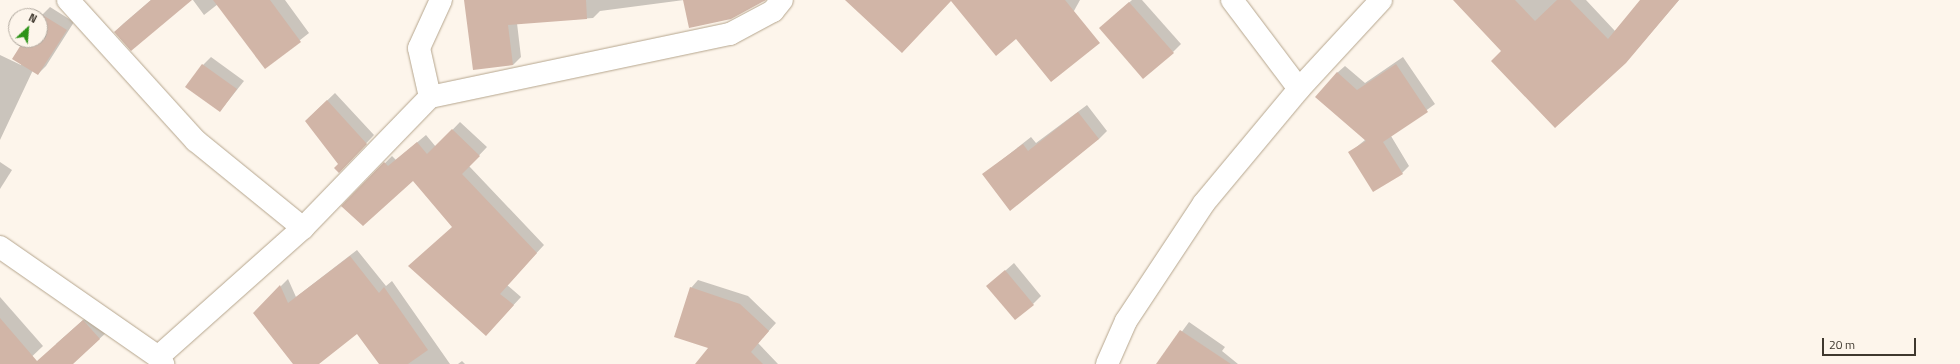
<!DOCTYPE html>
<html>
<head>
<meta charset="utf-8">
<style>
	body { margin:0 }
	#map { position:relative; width:1960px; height:364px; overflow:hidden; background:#fdf5eb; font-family:"Titillium Web",sans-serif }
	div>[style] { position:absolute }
	.shadow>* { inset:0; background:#0003 }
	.building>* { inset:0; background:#d1b5a7 }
	.roads { filter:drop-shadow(0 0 1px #b5a58d) drop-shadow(0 0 1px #b5a58d) }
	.street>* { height:22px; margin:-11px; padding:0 11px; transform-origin:11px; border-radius:11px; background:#fff }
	span { translate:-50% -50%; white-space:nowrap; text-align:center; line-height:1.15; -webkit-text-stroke:3px #fdf5eb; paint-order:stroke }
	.north { position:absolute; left:8px; top:8px; width:40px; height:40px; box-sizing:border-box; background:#fdf5eb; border:1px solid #b1a99f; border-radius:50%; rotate:26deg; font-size:11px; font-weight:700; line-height:16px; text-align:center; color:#3f382e }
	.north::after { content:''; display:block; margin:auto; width:14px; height:18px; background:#2d9318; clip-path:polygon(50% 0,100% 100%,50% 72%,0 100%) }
	.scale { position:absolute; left:1822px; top:338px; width:94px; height:18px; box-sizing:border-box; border:2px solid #3f382e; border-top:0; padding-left:5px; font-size:12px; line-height:14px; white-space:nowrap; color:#3f382e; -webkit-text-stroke:3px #fdf5eb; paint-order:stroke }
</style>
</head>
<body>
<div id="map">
	<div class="shadow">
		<div style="clip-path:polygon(151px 0,190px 0,115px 32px,123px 24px)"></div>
		<div style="clip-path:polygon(193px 0,285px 0,309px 33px,266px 67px,218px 4px,204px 15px)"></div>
		<div style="clip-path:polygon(465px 0,760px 0,684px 0,600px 11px,593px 18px,517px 23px,521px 57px,513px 65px)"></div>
		<div style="clip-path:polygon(962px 0,1080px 0,1048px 58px)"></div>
		<div style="clip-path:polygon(1132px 0,1142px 0,1181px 44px,1173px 52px,1108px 21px)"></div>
		<div style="clip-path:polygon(1454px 0,1586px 0,1615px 31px,1642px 0,1679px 0,1626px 62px,1502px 51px)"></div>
		<div style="clip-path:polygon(50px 7px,74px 22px,46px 66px,38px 74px,33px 70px,0 140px,0 55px,21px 65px,26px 40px,40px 40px,40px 17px)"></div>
		<div style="clip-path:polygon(211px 57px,244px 81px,220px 111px,203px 65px)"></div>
		<div style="clip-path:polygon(1403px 57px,1435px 104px,1391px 136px,1409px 166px,1402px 173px,1349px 153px,1365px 140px,1337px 73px,1345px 66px,1365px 83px)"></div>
		<div style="clip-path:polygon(335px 93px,374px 135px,339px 172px,339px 164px,314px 113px)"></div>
		<div style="clip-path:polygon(1087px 105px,1107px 131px,1099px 139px,984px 174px,1031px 137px,1036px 143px)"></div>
		<div style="clip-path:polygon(460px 122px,487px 147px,469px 166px,544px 245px,507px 285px,521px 297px,486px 335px,453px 226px,413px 180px,343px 206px,392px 156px,396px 160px,426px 135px,436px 147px)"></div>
		<div style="clip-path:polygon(0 162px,12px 170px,0 189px)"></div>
		<div style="clip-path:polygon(357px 250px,386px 286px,392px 281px,450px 364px,380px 364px,357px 332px,318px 364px,294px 364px,254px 313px,288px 279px,296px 297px)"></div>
		<div style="clip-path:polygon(1014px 263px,1041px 296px,1033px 304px,988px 286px)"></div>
		<div style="clip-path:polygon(698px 280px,748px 296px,776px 323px,758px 343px,778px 364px,696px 364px,710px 348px,691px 288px)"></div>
		<div style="clip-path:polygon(0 297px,43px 346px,24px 364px,0 364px)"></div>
		<div style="clip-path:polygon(91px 313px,108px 331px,72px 364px,59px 364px,56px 344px)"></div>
		<div style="clip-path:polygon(1189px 322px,1225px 347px,1222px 351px,1238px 364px,1158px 364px)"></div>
		<div style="clip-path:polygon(462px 361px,465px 364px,458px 364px)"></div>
	</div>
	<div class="building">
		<div style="clip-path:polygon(151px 0,192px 0,131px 51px,114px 32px)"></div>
		<div style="clip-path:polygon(213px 0,270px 0,301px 42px,265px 69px)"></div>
		<div style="clip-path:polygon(464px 0,586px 0,587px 19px,508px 25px,513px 65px,473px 70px)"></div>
		<div style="clip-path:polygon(683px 0,766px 0,731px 19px,689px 28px)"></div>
		<div style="clip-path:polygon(845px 0,1065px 0,1100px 43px,1051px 82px,1016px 39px,996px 56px,951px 1px,902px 53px)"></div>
		<div style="clip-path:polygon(1453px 0,1515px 0,1535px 21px,1557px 0,1570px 0,1608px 39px,1640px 0,1679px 0,1626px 63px,1555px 128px,1491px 61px,1501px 51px)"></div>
		<div style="clip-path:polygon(1129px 2px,1174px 53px,1143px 79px,1099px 28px)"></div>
		<div style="clip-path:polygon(41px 14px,67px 30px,38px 75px,12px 59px,24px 40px,40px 40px)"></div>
		<div style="clip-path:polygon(202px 64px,237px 89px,220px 112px,185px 87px)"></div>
		<div style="clip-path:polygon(1396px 64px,1428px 112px,1383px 142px,1403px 174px,1373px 192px,1348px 152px,1366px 141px,1315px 97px,1337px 72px,1357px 90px)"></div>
		<div style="clip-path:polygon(327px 100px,367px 144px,339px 173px,334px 168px,338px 164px,305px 121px)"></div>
		<div style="clip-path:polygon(1078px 112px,1099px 139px,1010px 211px,982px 174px,1023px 144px,1028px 151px)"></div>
		<div style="clip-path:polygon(452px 129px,480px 156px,462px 174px,537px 253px,500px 294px,514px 305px,486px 336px,408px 266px,452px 227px,413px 181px,363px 226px,341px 206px,384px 162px,388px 166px,417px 142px,427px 154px)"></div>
		<div style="clip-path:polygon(350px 256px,379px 293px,384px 287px,428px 350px,408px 364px,379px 364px,357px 334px,319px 364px,293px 364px,253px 313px,280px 285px,288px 303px)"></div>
		<div style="clip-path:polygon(1005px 270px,1034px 305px,1015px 320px,986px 286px)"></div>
		<div style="clip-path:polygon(690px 287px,740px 304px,769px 331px,751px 352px,763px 364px,695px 364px,708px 348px,674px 337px)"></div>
		<div style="clip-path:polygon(0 318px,37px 361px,83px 320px,100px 339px,73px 364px,0 364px)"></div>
		<div style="clip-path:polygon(1180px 330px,1231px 364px,1156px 364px)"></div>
	</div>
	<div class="roads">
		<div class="street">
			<div style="left:68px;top:0;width:190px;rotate:47.8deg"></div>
			<div style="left:196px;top:141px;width:138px;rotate:39.1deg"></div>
			<div style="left:1232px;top:0;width:111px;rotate:53deg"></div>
			<div style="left:430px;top:97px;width:50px;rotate:-102.7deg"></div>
			<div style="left:419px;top:48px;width:53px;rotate:-65.4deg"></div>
			<div style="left:0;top:247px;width:193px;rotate:34.8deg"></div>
			<div style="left:158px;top:357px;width:9px;rotate:54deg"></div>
			<div style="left:158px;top:357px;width:194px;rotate:-41.7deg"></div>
			<div style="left:303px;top:228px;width:182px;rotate:-45.9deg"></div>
			<div style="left:430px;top:97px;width:307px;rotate:-11.9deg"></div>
			<div style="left:730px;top:34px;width:49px;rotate:-28.1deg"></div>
			<div style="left:773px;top:11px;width:14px;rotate:-51deg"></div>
			<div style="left:1107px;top:364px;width:47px;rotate:-66.2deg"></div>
			<div style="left:1126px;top:321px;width:141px;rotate:-56.5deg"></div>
			<div style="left:1204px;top:203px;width:148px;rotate:-50.2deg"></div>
			<div style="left:1299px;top:89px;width:121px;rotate:-47.3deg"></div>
		</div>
	</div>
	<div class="north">N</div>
	<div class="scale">20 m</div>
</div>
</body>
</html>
